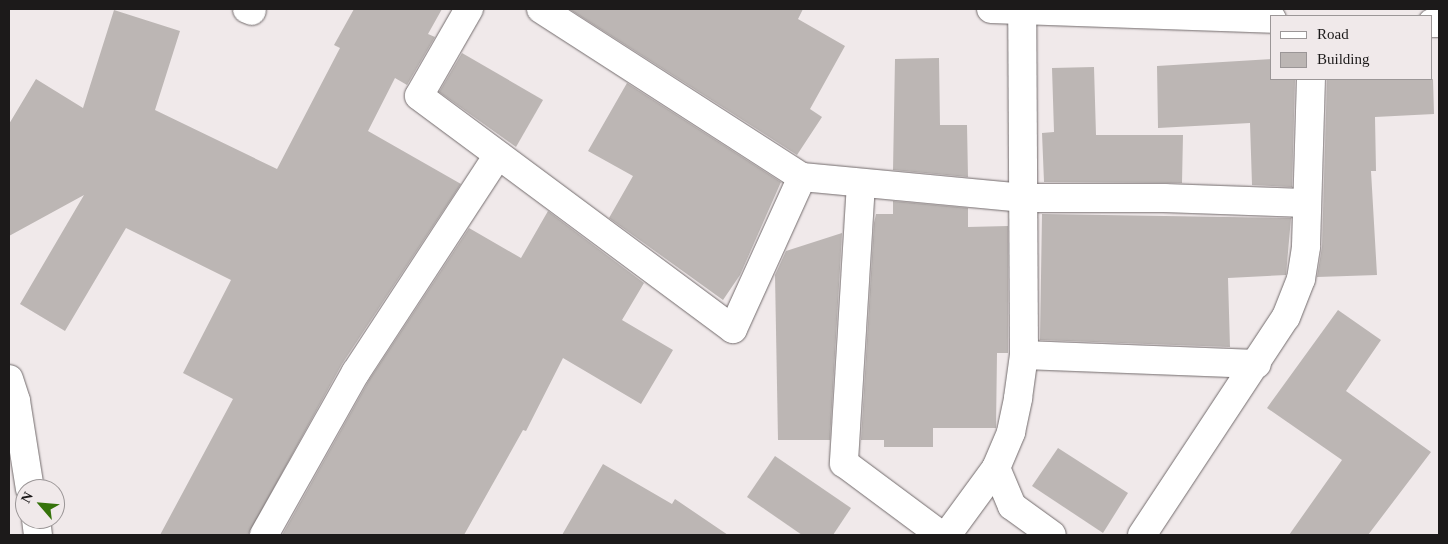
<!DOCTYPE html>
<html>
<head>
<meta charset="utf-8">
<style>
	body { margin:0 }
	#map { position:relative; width:1448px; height:544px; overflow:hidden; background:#f0e9ea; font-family:Georgia,serif }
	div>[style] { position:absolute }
	.building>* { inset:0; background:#bcb6b4 }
	.roads { filter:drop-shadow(0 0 1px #726b6c) drop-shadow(0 0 1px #726b6c) }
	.minor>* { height:28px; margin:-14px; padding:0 14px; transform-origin:14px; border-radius:14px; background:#fff }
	span { translate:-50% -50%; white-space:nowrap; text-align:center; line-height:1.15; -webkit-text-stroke:4px #f0e9ea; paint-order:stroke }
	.frame { position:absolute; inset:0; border:10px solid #1c1a1a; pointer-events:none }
	.legend { position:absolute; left:1270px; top:15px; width:162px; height:65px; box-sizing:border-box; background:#f0e9ea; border:1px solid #9b9697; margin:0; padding:6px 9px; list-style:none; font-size:15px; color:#1c1a1a }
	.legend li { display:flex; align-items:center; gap:10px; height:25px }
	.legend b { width:25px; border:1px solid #9b9697 }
	.north { position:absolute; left:15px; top:479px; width:50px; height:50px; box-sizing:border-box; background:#f0e9ea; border:1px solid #9b9697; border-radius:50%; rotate:297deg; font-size:14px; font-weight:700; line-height:20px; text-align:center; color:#1c1a1a }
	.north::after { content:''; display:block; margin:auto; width:18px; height:22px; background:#35730b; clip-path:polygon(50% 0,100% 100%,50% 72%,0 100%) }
</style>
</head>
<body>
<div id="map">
	<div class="building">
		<div style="clip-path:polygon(354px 9px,442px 9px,428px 34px,435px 37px,407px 85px,395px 78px,368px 131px,461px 184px,342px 364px,248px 535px,160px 535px,233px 399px,183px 373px,231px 280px,126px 228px,65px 331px,20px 304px,84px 195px,9px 236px,9px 124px,36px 79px,83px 108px,114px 10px,180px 31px,155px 110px,277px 169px,340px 48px,334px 45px)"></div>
		<div style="clip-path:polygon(569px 9px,803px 9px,798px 19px,845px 46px,810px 109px,822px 117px,797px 155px)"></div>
		<div style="clip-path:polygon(462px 53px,543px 100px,516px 147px,439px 92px)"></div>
		<div style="clip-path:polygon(939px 58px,940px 125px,967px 125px,968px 177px,893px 170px,895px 59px)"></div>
		<div style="clip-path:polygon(1272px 59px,1272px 79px,1295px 79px,1292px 187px,1252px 185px,1250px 123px,1158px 128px,1157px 66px)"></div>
		<div style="clip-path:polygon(1094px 67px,1096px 135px,1183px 135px,1182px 183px,1044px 182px,1042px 133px,1054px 132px,1052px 68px)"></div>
		<div style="clip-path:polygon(1327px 79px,1433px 79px,1434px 114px,1375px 117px,1376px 171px,1371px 171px,1377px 275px,1317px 277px,1322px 247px)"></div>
		<div style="clip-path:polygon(627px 83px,781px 182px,740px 275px,723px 300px,609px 218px,633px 176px,588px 151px)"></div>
		<div style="clip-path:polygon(893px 201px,968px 208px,968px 227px,1008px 226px,1008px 353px,997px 353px,996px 428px,933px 428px,933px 447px,884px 447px,884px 440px,861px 440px,874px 223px,876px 214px,893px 214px)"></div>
		<div style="clip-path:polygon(548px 211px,644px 283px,622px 320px,673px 350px,641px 404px,563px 358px,526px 431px,523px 430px,464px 535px,282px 535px,369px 380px,469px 228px,521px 258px)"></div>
		<div style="clip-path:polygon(1042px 214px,1291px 218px,1286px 275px,1228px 278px,1230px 347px,1040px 340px)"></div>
		<div style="clip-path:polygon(842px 233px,830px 440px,778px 440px,775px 275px,786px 251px)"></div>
		<div style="clip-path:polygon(1338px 310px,1381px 340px,1346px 391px,1431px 452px,1368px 535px,1289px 535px,1342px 460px,1267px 408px)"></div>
		<div style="clip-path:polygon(1058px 448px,1128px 493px,1103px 533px,1032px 486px)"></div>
		<div style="clip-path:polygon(775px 456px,851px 508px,833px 535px,802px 535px,747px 497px)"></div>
		<div style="clip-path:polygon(603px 464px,672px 504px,675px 499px,728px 535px,562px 535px)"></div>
	</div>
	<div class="roads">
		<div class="minor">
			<div style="left:247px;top:9px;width:5px;rotate:22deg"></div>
			<div style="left:469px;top:9px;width:100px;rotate:119.9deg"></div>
			<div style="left:419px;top:96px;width:391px;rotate:36.6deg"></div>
			<div style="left:733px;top:329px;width:167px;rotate:-65.6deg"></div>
			<div style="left:802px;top:177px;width:223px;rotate:5.4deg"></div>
			<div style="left:1024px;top:198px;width:140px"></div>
			<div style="left:1164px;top:198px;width:143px;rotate:2deg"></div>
			<div style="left:541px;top:9px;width:310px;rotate:32.8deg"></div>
			<div style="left:991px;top:9px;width:281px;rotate:2deg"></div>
			<div style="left:1432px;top:23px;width:7px"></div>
			<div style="left:861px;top:183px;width:281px;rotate:93.5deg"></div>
			<div style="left:844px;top:463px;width:121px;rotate:36.6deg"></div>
			<div style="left:1024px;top:355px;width:233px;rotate:2.2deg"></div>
			<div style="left:9px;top:379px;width:23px;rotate:72deg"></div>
			<div style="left:16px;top:401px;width:89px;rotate:81deg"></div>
			<div style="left:996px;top:468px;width:41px;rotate:67.2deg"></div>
			<div style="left:1012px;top:506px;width:49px;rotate:35.9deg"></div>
			<div style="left:36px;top:519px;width:16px;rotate:83deg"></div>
			<div style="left:264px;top:535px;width:187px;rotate:-60.6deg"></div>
			<div style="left:356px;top:372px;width:259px;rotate:-56.8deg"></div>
			<div style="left:947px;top:535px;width:83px;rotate:-53.8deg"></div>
			<div style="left:996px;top:468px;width:39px;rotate:-67deg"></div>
			<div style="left:1011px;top:432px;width:35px;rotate:-78deg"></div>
			<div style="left:1018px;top:398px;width:43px;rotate:-82.1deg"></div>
			<div style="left:1024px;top:355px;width:346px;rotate:-90.3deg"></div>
			<div style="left:1142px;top:535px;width:261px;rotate:-56.6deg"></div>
			<div style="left:1286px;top:317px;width:41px;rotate:-68.5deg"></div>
			<div style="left:1301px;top:279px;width:33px;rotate:-81deg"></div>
			<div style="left:1306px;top:246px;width:167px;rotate:-88.3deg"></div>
		</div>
	</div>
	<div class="frame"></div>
	<ul class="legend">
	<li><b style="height:6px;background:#fff"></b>Road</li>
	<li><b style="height:14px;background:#bcb6b4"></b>Building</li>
	</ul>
	<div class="north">N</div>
</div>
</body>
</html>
